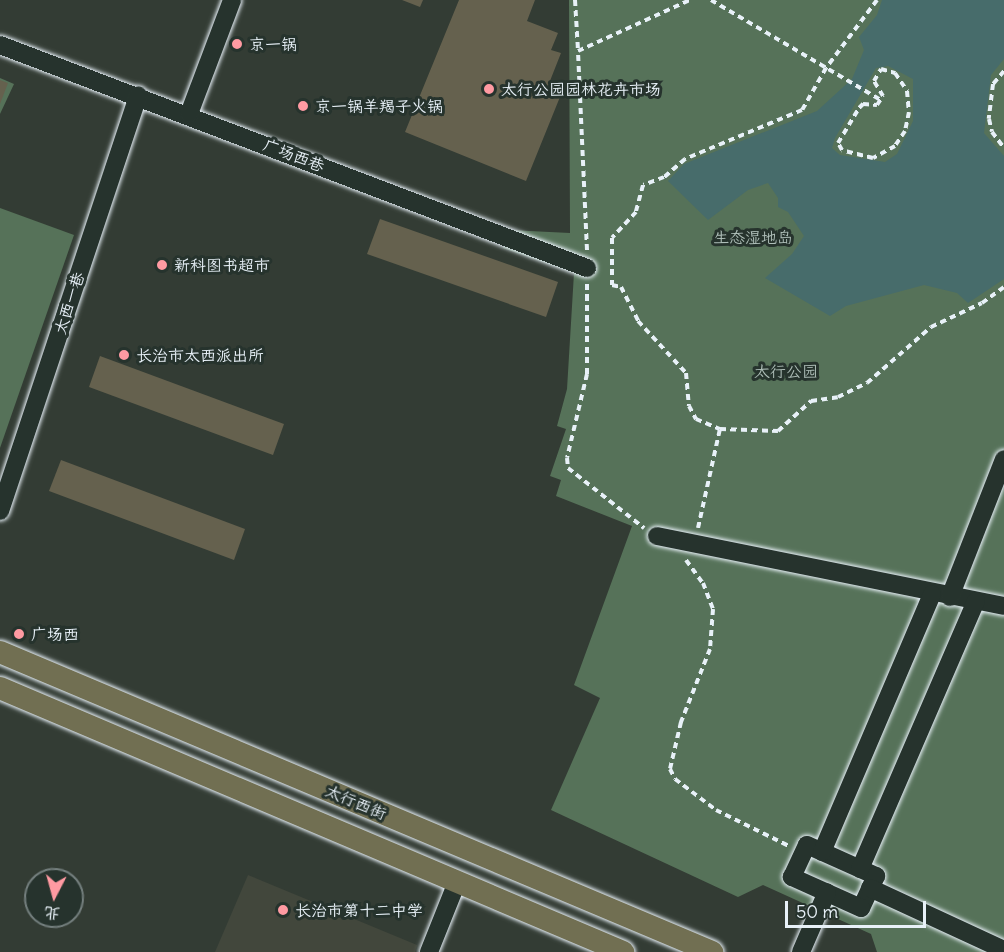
<!DOCTYPE html>
<html>
<head>
<meta charset="utf-8">
<style>
	body { margin:0 }
	#map { position:relative; width:1004px; height:952px; overflow:hidden; background:#333c34; font-family:Delius,"LXGW WenKai TC",sans-serif }
	div>[style] { position:absolute }
	.built>* { inset:0; background:#42473c }
	.green>* { inset:0; background:#567259 }
	.water>* { inset:0; background:#476c6b }
	.building>* { inset:0; background:#65614e }
	.path>* { height:4px; margin-top:-2px; transform-origin:0; background:repeating-linear-gradient(90deg,#e8f1f8 0 6px,transparent 0 10.5px) }
	.roads { filter:drop-shadow(0 0 2px #e8f1f8) drop-shadow(0 0 2px #e8f1f8) }
	.minor>* { height:18px; margin:-9px; padding:0 9px; transform-origin:9px; border-radius:9px; background:#26332d }
	.major>* { height:22px; margin:-11px; padding:0 11px; transform-origin:11px; border-radius:11px; background:#716f52 }
	.dots>* { width:16px; height:16px; translate:-50% -50%; box-sizing:border-box; border:3px solid #26332d; border-radius:50% }
	span { translate:-50% -50%; white-space:nowrap; text-align:center; line-height:1.15; -webkit-text-stroke:6px #26332d; paint-order:stroke }
	.poi-label { font-size:16px; color:#e8f1f8 }
	.left { translate:0 -50%; text-align:left }
	.street-label { font-size:16px; color:#e8f1f8 }
	.park-label { font-size:16px; color:#aebeb8 }
	.north { position:absolute; left:24px; top:868px; width:60px; height:60px; box-sizing:border-box; background:#26332d; border:2px solid #747f7e; border-radius:50%; rotate:186deg; font-size:16px; font-weight:700; line-height:24px; text-align:center; color:#e8f1f8 }
	.north::after { content:''; display:block; margin:auto; width:21px; height:27px; background:#ff9aa2; clip-path:polygon(50% 0,100% 100%,50% 72%,0 100%) }
	.scale { position:absolute; left:785px; top:901px; width:141px; height:27px; box-sizing:border-box; border:3px solid #e8f1f8; border-top:0; padding-left:8px; font-size:18px; line-height:21px; white-space:nowrap; color:#e8f1f8; -webkit-text-stroke:4px #26332d; paint-order:stroke }
</style>
</head>
<body>
<div id="map">
	<div class="built">
		<div style="clip-path:polygon(248px 875px,417px 945px,415px 952px,215px 952px)"></div>
	</div>
	<div class="green">
		<div style="clip-path:polygon(569px 0,1004px 0,1004px 952px,877px 952px,871px 934px,763px 885px,738px 897px,551px 810px,600px 698px,574px 685px,632px 526px,556px 496px,561px 480px,550px 476px,566px 429px,557px 426px,567px 389px,574px 273px,503px 248px,509px 230px,570px 233px)"></div>
		<div style="clip-path:polygon(0 78px,14px 84px,0 114px)"></div>
		<div style="clip-path:polygon(0 208px,74px 235px,0 448px)"></div>
	</div>
	<div class="water">
		<div style="clip-path:polygon(evenodd,882px 0,1004px 0,1004px 59px,991px 75px,984px 133px,1004px 156px,1004px 279px,968px 303px,957px 293px,924px 285px,846px 306px,830px 316px,765px 278px,792px 254px,804px 236px,788px 212px,778px 207px,778px 198px,768px 183px,748px 190px,708px 220px,668px 181px,684px 164px,817px 111px,852px 79px,864px 50px,859px 37px,877px 15px,882px 0,888px 66px,913px 79px,913px 121px,897px 154px,885px 162px,840px 155px,832px 148px,835px 138px,876px 68px,888px 66px)"></div>
	</div>
	<div class="building">
		<div style="clip-path:polygon(402px 0,423px 0,420px 7px)"></div>
		<div style="clip-path:polygon(459px 0,535px 0,527px 21px,558px 33px,551px 50px,561px 53px,548px 86px,562px 92px,526px 181px,405px 132px)"></div>
		<div style="clip-path:polygon(0 80px,8px 83px,0 104px)"></div>
		<div style="clip-path:polygon(380px 219px,558px 282px,546px 317px,367px 254px)"></div>
		<div style="clip-path:polygon(100px 356px,284px 424px,273px 455px,89px 387px)"></div>
		<div style="clip-path:polygon(61px 460px,245px 529px,234px 560px,49px 491px)"></div>
	</div>
	<div class="path">
		<div style="left:575px;top:0;width:51px;rotate:86.6deg"></div>
		<div style="left:711px;top:0;width:197px;rotate:30.5deg"></div>
		<div style="left:877px;top:0;width:85px;rotate:126.9deg"></div>
		<div style="left:826px;top:68px;width:48px;rotate:119.7deg"></div>
		<div style="left:802px;top:110px;width:127px;rotate:157.3deg"></div>
		<div style="left:685px;top:159px;width:28px;rotate:139deg"></div>
		<div style="left:664px;top:177px;width:22px;rotate:159deg"></div>
		<div style="left:643px;top:185px;width:28px;rotate:105deg"></div>
		<div style="left:636px;top:212px;width:35px;rotate:133deg"></div>
		<div style="left:612px;top:238px;width:47px;rotate:90deg"></div>
		<div style="left:612px;top:285px;width:9px;rotate:13deg"></div>
		<div style="left:621px;top:287px;width:38px;rotate:63deg"></div>
		<div style="left:638px;top:321px;width:71px;rotate:47.3deg"></div>
		<div style="left:686px;top:373px;width:33px;rotate:85deg"></div>
		<div style="left:689px;top:406px;width:15px;rotate:62deg"></div>
		<div style="left:696px;top:419px;width:26px;rotate:23deg"></div>
		<div style="left:720px;top:429px;width:58px;rotate:2deg"></div>
		<div style="left:778px;top:431px;width:45px;rotate:-42.3deg"></div>
		<div style="left:811px;top:401px;width:27px;rotate:-8deg"></div>
		<div style="left:838px;top:397px;width:32px;rotate:-26deg"></div>
		<div style="left:867px;top:383px;width:85px;rotate:-41.2deg"></div>
		<div style="left:931px;top:327px;width:56px;rotate:-25.2deg"></div>
		<div style="left:982px;top:303px;width:27px;rotate:-36deg"></div>
		<div style="left:881px;top:69px;width:15px;rotate:16deg"></div>
		<div style="left:895px;top:73px;width:22px;rotate:56deg"></div>
		<div style="left:907px;top:91px;width:21px;rotate:85deg"></div>
		<div style="left:909px;top:112px;width:19px;rotate:102deg"></div>
		<div style="left:905px;top:131px;width:18px;rotate:124deg"></div>
		<div style="left:895px;top:146px;width:25px;rotate:151deg"></div>
		<div style="left:873px;top:158px;width:32px;rotate:-166deg"></div>
		<div style="left:842px;top:150px;width:8px;rotate:-120deg"></div>
		<div style="left:838px;top:143px;width:41px;rotate:-59deg"></div>
		<div style="left:859px;top:108px;width:6px;rotate:-45deg"></div>
		<div style="left:863px;top:104px;width:14px;rotate:4deg"></div>
		<div style="left:877px;top:105px;width:11px;rotate:-56deg"></div>
		<div style="left:883px;top:96px;width:17px;rotate:-121deg"></div>
		<div style="left:874px;top:81px;width:14px;rotate:-60deg"></div>
		<div style="left:1004px;top:71px;width:17px;rotate:130deg"></div>
		<div style="left:993px;top:84px;width:35px;rotate:97deg"></div>
		<div style="left:989px;top:119px;width:13px;rotate:77deg"></div>
		<div style="left:992px;top:132px;width:20px;rotate:53deg"></div>
		<div style="left:587px;top:250px;width:199px;rotate:-92.6deg"></div>
		<div style="left:578px;top:51px;width:123px;rotate:-24.5deg"></div>
		<div style="left:587px;top:284px;width:90px;rotate:90deg"></div>
		<div style="left:587px;top:374px;width:86px;rotate:103.4deg"></div>
		<div style="left:567px;top:458px;width:10px;rotate:84deg"></div>
		<div style="left:568px;top:468px;width:97px;rotate:38.3deg"></div>
		<div style="left:698px;top:528px;width:101px;rotate:-77.5deg"></div>
		<div style="left:686px;top:560px;width:29px;rotate:54deg"></div>
		<div style="left:703px;top:583px;width:28px;rotate:69deg"></div>
		<div style="left:713px;top:609px;width:40px;rotate:94.3deg"></div>
		<div style="left:710px;top:649px;width:79px;rotate:111.7deg"></div>
		<div style="left:681px;top:722px;width:48px;rotate:103.2deg"></div>
		<div style="left:670px;top:769px;width:11px;rotate:63deg"></div>
		<div style="left:675px;top:779px;width:51px;rotate:37.1deg"></div>
		<div style="left:716px;top:810px;width:81px;rotate:26.3deg"></div>
	</div>
	<div class="roads">
		<div class="minor">
			<div style="left:0;top:45px;width:628px;rotate:20.8deg"></div>
			<div style="left:189px;top:114px;width:122px;rotate:-69.3deg"></div>
			<div style="left:0;top:511px;width:438px;rotate:-71.6deg"></div>
			<div style="left:657px;top:536px;width:354px;rotate:11.4deg"></div>
			<div style="left:950px;top:597px;width:148px;rotate:-68.6deg"></div>
			<div style="left:807px;top:845px;width:76px;rotate:24.2deg"></div>
			<div style="left:876px;top:876px;width:35px;rotate:115deg"></div>
			<div style="left:861px;top:908px;width:76px;rotate:-155.8deg"></div>
			<div style="left:792px;top:877px;width:35px;rotate:-65deg"></div>
			<div style="left:822px;top:852px;width:280px;rotate:-66.9deg"></div>
			<div style="left:860px;top:869px;width:292px;rotate:-66.6deg"></div>
			<div style="left:870px;top:888px;width:148px;rotate:24.8deg"></div>
			<div style="left:429px;top:952px;width:75px;rotate:-68.2deg"></div>
			<div style="left:801px;top:952px;width:65px;rotate:-66.6deg"></div>
		</div>
		<div class="major">
			<div style="left:0;top:652px;width:773px;rotate:22.85deg"></div>
			<div style="left:0;top:688px;width:677px;rotate:22.97deg"></div>
		</div>
	</div>
	<div class="dots">
		<div style="left:237px;top:44px;background:#ff9aa2"></div>
		<div style="left:489px;top:89px;background:#ff9aa2"></div>
		<div style="left:303px;top:106px;background:#ff9aa2"></div>
		<div style="left:162px;top:265px;background:#ff9aa2"></div>
		<div style="left:124px;top:355px;background:#ff9aa2"></div>
		<div style="left:19px;top:634px;background:#ff9aa2"></div>
		<div style="left:283px;top:910px;background:#ff9aa2"></div>
	</div>
	<div class="poi-label">
		<span class="left" style="left:249px;top:44px">京一锅</span>
		<span class="left" style="left:501px;top:89px">太行公园园林花卉市场</span>
		<span class="left" style="left:315px;top:106px">京一锅羊羯子火锅</span>
		<span class="left" style="left:174px;top:265px">新科图书超市</span>
		<span class="left" style="left:136px;top:355px">长治市太西派出所</span>
		<span class="left" style="left:31px;top:634px">广场西</span>
		<span class="left" style="left:295px;top:910px">长治市第十二中学</span>
	</div>
	<div class="street-label">
		<span style="left:294px;top:155px;rotate:21deg">广场西巷</span>
		<span style="left:69px;top:303px;rotate:-72deg">太西一巷</span>
		<span style="left:356px;top:802px;rotate:23deg">太行西街</span>
	</div>
	<div class="park-label">
		<span style="left:753px;top:237px">生态湿地岛</span>
		<span style="left:786px;top:371px">太行公园</span>
	</div>
	<div class="north">北</div>
	<div class="scale">50 m</div>
</div>
</body>
</html>
